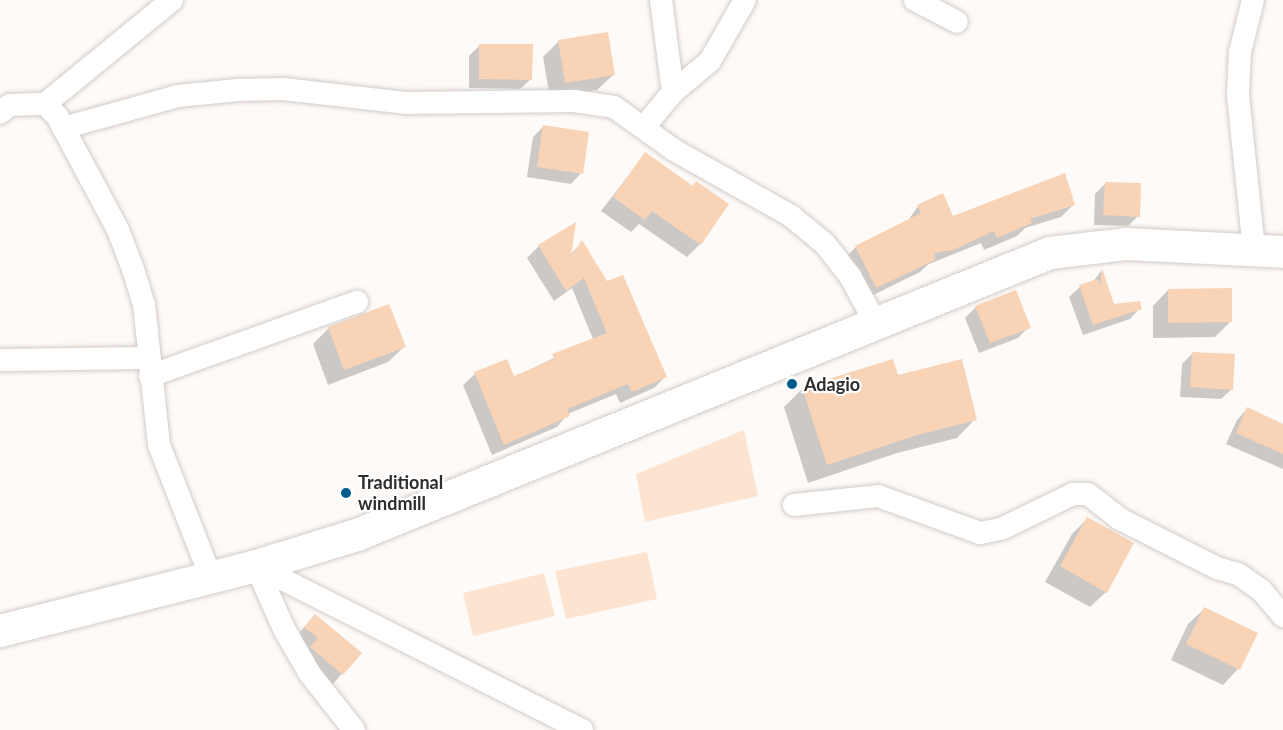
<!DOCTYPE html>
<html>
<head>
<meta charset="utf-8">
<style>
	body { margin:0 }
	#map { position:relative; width:1283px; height:730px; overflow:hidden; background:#fefaf7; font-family:Lato,sans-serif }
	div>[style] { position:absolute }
	.green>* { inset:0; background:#fde4d1 }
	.shadow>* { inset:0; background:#0003 }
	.building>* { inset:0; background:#f8d3b6 }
	.roads { filter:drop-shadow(0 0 2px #d2ccc8) drop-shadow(0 0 2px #d2ccc8) }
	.street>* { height:22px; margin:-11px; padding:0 11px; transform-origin:11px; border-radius:11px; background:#fff }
	.secondary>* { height:32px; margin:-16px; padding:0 16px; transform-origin:16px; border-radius:16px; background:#fff }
	.dots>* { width:16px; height:16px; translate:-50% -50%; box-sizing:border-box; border:3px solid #fff; border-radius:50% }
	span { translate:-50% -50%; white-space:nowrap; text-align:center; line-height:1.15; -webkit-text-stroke:4.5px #fff; paint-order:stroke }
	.poi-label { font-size:18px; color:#2f2d2b; font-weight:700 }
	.left { translate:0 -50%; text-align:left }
</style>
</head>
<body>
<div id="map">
	<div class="green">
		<div style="clip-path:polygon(744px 430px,758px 496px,645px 522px,636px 474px)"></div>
		<div style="clip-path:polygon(647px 552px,657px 599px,566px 619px,555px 571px)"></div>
		<div style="clip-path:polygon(544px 573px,555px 616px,473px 636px,463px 593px)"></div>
	</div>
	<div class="shadow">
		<div style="clip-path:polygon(559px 41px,613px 75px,597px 90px,550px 98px,543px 57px)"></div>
		<div style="clip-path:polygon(480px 45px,531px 79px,520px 89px,469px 88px,469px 56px)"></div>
		<div style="clip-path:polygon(543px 127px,581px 173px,571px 184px,527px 177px,533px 137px)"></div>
		<div style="clip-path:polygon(645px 154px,700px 244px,687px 257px,639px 224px,631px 232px,601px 211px)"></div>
		<div style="clip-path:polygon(1106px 183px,1138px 216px,1128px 226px,1094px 225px,1095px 194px)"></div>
		<div style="clip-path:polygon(1073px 205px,1061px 217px,1025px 228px,1017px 236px,984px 250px,981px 243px,929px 264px,920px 272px,863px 300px,843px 260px,856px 247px,907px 222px,918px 206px,952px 218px)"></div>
		<div style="clip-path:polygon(582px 242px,666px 376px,654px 388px,620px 403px,616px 394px,568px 414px,557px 427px,492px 455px,463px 385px,475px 374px,513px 378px,593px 339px,572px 288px,554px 301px,527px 258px,539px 246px,570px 255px)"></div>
		<div style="clip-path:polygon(1101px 271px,1113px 306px,1140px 308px,1130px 319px,1083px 335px,1069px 297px,1080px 287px,1092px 283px)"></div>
		<div style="clip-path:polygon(1168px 290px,1231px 321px,1215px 337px,1153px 338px,1153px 306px)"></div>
		<div style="clip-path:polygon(976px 307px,1029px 327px,1018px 338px,979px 353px,965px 318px)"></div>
		<div style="clip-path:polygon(329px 328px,404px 347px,388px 362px,328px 385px,313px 344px)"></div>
		<div style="clip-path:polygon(1193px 353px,1232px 389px,1221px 399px,1180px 397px,1182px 364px)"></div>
		<div style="clip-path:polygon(897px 377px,975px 419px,957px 438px,897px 453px,808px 483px,784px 407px,803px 388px)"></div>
		<div style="clip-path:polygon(1247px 409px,1283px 425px,1283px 469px,1226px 444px,1237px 420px)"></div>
		<div style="clip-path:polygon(1087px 519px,1106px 592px,1090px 607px,1045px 582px,1072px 534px)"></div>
		<div style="clip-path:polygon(1204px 609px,1256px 634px,1238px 669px,1223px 685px,1171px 660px,1188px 624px)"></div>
		<div style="clip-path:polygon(305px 626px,360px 653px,332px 685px,295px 638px)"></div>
	</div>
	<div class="building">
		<div style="clip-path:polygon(608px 32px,615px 75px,565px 83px,558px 40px)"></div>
		<div style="clip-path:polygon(479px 44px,533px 44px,532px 80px,479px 79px)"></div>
		<div style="clip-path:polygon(543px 125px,589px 132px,583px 174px,537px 167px)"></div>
		<div style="clip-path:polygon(645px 152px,693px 186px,696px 181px,729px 204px,701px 245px,652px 211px,645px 220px,613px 197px)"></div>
		<div style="clip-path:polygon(1065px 173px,1075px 205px,1030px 219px,1032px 223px,997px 238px,994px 231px,953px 250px,934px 253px,935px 260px,876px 288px,855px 246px,921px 213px,917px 205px,943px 193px,953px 216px)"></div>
		<div style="clip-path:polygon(1105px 182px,1141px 183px,1140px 217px,1103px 215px)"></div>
		<div style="clip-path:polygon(576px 222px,571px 256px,582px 240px,607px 281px,623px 275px,667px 377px,632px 392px,628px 384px,567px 409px,570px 416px,504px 445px,474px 372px,507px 359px,514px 376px,554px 359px,552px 354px,607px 333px,584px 278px,566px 291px,538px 245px)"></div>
		<div style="clip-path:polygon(1102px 268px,1114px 304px,1140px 301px,1142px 309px,1093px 325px,1079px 285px,1098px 279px,1100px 286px)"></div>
		<div style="clip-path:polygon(1232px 288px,1232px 322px,1168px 323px,1168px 289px)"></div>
		<div style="clip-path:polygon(1016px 290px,1031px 328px,990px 343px,975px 306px)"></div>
		<div style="clip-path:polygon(389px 304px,406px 347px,344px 370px,328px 327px)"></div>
		<div style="clip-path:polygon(1192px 352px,1235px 354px,1233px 390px,1190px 387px)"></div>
		<div style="clip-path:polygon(893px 359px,898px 375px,962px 359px,977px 420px,917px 435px,827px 465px,802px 387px)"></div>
		<div style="clip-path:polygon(1247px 407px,1283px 424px,1283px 454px,1236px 433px)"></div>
		<div style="clip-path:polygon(1087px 517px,1134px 543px,1107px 593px,1060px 566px)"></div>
		<div style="clip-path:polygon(1204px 607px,1258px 633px,1240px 670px,1186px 644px)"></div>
		<div style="clip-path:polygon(315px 614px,362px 653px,343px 675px,310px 647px,318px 638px,304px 627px)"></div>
	</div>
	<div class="roads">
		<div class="street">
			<div style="left:661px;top:0;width:93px;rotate:82.6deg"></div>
			<div style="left:915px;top:0;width:47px;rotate:27.6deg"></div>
			<div style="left:1253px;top:0;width:54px;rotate:104deg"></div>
			<div style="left:1240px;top:52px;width:43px;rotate:92.7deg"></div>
			<div style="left:1238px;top:95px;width:156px;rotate:84.1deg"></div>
			<div style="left:45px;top:104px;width:17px;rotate:45deg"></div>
			<div style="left:57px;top:116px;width:129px;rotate:61.8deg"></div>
			<div style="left:118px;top:230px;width:42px;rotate:69deg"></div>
			<div style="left:133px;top:269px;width:37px;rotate:73deg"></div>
			<div style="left:144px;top:304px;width:142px;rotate:83.9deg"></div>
			<div style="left:159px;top:445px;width:143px;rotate:68.6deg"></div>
			<div style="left:0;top:113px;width:13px;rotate:-39deg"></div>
			<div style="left:10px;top:105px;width:35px;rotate:-2deg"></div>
			<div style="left:45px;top:104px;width:164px;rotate:-39.3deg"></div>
			<div style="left:645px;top:126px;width:44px;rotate:-50.5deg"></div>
			<div style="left:673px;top:92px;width:48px;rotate:-40deg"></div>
			<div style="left:710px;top:61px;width:70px;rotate:-60.2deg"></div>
			<div style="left:63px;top:128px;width:119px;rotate:-15.5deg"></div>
			<div style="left:178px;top:96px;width:60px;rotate:-5.7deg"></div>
			<div style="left:238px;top:90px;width:45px;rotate:-1.3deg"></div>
			<div style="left:283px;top:89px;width:123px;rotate:6.5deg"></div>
			<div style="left:405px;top:103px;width:169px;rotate:-0.7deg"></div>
			<div style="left:574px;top:101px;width:40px;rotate:8.5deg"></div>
			<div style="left:614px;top:107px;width:74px;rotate:35.6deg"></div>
			<div style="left:674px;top:150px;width:134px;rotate:29.4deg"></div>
			<div style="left:791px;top:216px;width:44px;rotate:39.5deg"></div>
			<div style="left:825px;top:244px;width:41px;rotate:52deg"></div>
			<div style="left:850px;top:276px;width:52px;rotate:61.5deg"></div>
			<div style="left:0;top:360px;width:149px;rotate:-0.8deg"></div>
			<div style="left:150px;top:376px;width:220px;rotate:-19.7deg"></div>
			<div style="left:794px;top:505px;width:84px;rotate:-6.1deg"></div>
			<div style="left:878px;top:496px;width:109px;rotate:19.9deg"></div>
			<div style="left:980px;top:533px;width:21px;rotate:-11deg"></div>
			<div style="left:1001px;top:529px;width:80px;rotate:-25.9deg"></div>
			<div style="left:1073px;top:494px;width:15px"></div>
			<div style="left:1088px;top:494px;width:41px;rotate:38deg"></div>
			<div style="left:1120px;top:519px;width:109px;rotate:26.8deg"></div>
			<div style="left:1217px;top:568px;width:22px;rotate:16deg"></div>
			<div style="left:1238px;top:574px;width:29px;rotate:35deg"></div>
			<div style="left:1262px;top:591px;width:33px;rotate:50deg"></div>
			<div style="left:256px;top:566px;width:365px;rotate:26.7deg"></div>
			<div style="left:256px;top:566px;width:69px;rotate:66deg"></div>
			<div style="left:284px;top:629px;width:52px;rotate:60deg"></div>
			<div style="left:310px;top:674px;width:71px;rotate:51.8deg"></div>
		</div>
		<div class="secondary">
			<div style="left:0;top:631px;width:264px;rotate:-14.2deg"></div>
			<div style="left:256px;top:566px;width:106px;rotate:-17.1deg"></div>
			<div style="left:357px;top:535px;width:748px;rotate:-22.14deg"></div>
			<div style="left:1050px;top:253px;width:78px;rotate:-6.7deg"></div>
			<div style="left:1127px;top:244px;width:156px;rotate:2.9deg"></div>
		</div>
	</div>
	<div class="dots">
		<div style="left:792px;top:384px;background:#005c8d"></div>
		<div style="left:346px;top:493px;background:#005c8d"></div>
	</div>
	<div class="poi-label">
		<span class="left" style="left:804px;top:384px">Adagio</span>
		<span class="left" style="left:358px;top:493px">Traditional<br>windmill</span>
	</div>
</div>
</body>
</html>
